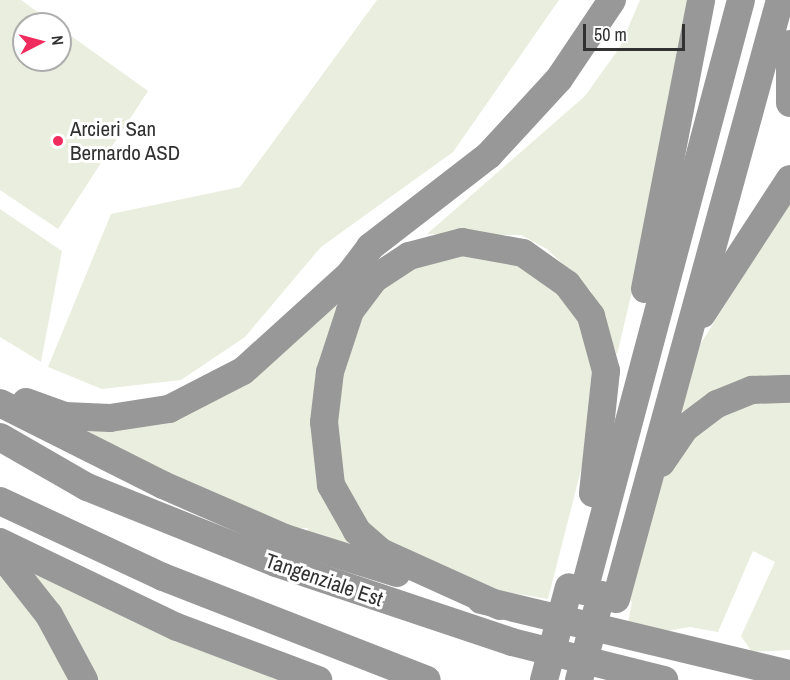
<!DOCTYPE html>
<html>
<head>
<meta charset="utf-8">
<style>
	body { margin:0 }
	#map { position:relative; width:790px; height:680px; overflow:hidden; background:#fff; font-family:"Archivo Narrow",sans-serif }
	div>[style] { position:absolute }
	.green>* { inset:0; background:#eaeede }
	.highway>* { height:28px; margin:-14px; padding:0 14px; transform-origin:14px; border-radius:14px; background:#989898 }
	.highway-bridge>* { height:28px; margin:-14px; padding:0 14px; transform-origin:14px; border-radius:14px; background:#989898 }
	.dots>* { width:16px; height:16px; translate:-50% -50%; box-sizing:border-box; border:3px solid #fff; border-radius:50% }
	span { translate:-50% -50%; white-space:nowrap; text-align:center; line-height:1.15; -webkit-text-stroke:6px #fff; paint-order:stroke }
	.poi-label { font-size:21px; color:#313131 }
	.left { translate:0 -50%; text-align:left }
	.street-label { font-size:21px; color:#313131 }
	.north { position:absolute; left:12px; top:12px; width:60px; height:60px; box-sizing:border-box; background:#fff; border:2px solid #adadad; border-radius:50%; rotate:84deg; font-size:16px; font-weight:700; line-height:24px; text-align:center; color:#313131 }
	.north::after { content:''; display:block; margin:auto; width:21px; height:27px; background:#f02b5d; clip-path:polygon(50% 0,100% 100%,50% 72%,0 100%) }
	.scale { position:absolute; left:583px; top:24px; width:102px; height:27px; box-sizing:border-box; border:3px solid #313131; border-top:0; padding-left:8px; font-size:18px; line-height:21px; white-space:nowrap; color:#313131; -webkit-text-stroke:4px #fff; paint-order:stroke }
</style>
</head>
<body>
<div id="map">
	<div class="green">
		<div style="clip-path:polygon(0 0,21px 0,54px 24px,24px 24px,24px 60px,60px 60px,60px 28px,148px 91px,58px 229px,0 190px)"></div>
		<div style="clip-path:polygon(377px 0,559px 0,453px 152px,321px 247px,245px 337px,181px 380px,102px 389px,48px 367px,111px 214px,240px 187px)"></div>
		<div style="clip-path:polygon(640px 0,690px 0,671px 126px,617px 355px,591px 291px,547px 249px,521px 235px,427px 234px,585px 96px,620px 47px)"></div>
		<div style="clip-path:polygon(790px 202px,790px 374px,755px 381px,690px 417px,678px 408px,701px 343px)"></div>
		<div style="clip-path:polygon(0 209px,62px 251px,41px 362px,0 337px)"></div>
		<div style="clip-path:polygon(492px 252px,569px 294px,593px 354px,585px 454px,548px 599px,500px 591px,371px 535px,336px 479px,334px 382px,355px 327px,376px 291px,418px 260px)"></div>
		<div style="clip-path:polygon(362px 274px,315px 440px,380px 559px,306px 534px,308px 528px,293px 528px,87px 439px,72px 420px,152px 417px)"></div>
		<div style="clip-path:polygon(790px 398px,790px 650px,752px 652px,741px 636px,775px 562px,753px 551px,718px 632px,690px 627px,661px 632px,628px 623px,632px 602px,627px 597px,652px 500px,677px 452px,706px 423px,758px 400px)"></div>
		<div style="clip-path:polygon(29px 565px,301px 680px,95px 680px)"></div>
		<div style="clip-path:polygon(0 569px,26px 595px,69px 680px,0 680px)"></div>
	</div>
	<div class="highway">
		<div style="left:790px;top:44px;width:59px;rotate:90deg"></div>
		<div style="left:645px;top:289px;width:294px;rotate:-79deg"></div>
		<div style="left:702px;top:314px;width:161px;rotate:-56.9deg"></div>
		<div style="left:26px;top:402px;width:41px;rotate:19.7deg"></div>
		<div style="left:65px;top:416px;width:45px;rotate:2.5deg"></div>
		<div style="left:110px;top:418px;width:60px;rotate:-8.7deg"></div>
		<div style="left:169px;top:409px;width:83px;rotate:-27.2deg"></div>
		<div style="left:243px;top:371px;width:144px;rotate:-42.2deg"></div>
		<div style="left:350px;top:274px;width:34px;rotate:-53deg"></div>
		<div style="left:370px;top:247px;width:150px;rotate:-37.7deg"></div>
		<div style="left:489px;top:155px;width:103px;rotate:-47.4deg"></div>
		<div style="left:559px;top:79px;width:95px;rotate:-56.1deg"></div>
		<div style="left:0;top:403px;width:182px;rotate:26.7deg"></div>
		<div style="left:163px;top:485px;width:133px;rotate:23.5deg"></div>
		<div style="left:285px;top:538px;width:117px;rotate:17.4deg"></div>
		<div style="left:0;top:437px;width:100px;rotate:29.9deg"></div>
		<div style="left:87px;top:487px;width:204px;rotate:21.9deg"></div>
		<div style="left:276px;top:563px;width:249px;rotate:18.5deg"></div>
		<div style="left:512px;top:642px;width:157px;rotate:14deg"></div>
		<div style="left:661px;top:463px;width:42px;rotate:-55.6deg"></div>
		<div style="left:685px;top:428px;width:40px;rotate:-37deg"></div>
		<div style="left:717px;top:404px;width:38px;rotate:-22deg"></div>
		<div style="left:752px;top:390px;width:38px;rotate:-2deg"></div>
		<div style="left:0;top:501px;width:180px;rotate:25deg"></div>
		<div style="left:163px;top:577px;width:283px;rotate:21.3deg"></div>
		<div style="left:0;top:542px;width:196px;rotate:25.7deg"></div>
		<div style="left:177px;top:627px;width:151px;rotate:20.6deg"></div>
		<div style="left:0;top:553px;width:79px;rotate:51.7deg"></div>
		<div style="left:49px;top:615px;width:74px;rotate:61.7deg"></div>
		<div style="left:584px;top:591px;width:611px;rotate:-75.12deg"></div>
		<div style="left:616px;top:599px;width:621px;rotate:-74.69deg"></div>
		<div style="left:481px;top:600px;width:318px;rotate:13.5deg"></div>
		<div style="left:500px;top:606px;width:131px;rotate:-155.6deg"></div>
		<div style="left:381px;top:552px;width:32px;rotate:-139deg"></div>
		<div style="left:357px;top:531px;width:53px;rotate:-119.5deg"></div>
		<div style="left:331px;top:485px;width:63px;rotate:-96.3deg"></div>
		<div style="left:324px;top:422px;width:50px;rotate:-83.2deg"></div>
		<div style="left:330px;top:372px;width:64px;rotate:-71.8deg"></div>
		<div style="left:350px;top:311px;width:40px;rotate:-53deg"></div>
		<div style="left:374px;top:279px;width:42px;rotate:-33.3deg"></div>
		<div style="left:409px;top:256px;width:55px;rotate:-14.8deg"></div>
		<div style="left:462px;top:242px;width:62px;rotate:10.2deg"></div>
		<div style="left:523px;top:253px;width:54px;rotate:35.2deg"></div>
		<div style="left:567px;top:284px;width:40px;rotate:53deg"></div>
		<div style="left:591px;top:316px;width:57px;rotate:74.7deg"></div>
		<div style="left:606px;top:371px;width:123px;rotate:96.1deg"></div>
	</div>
	<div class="highway-bridge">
		<div style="left:544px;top:680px;width:96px;rotate:-75deg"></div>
		<div style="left:579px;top:680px;width:88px;rotate:-75.5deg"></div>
	</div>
	<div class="dots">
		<div style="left:58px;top:141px;background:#f02b5d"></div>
	</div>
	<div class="poi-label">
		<span class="left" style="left:70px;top:141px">Arcieri San<br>Bernardo ASD</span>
	</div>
	<div class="street-label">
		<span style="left:324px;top:580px;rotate:19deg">Tangenziale Est</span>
	</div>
	<div class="north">N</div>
	<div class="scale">50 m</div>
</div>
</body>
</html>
